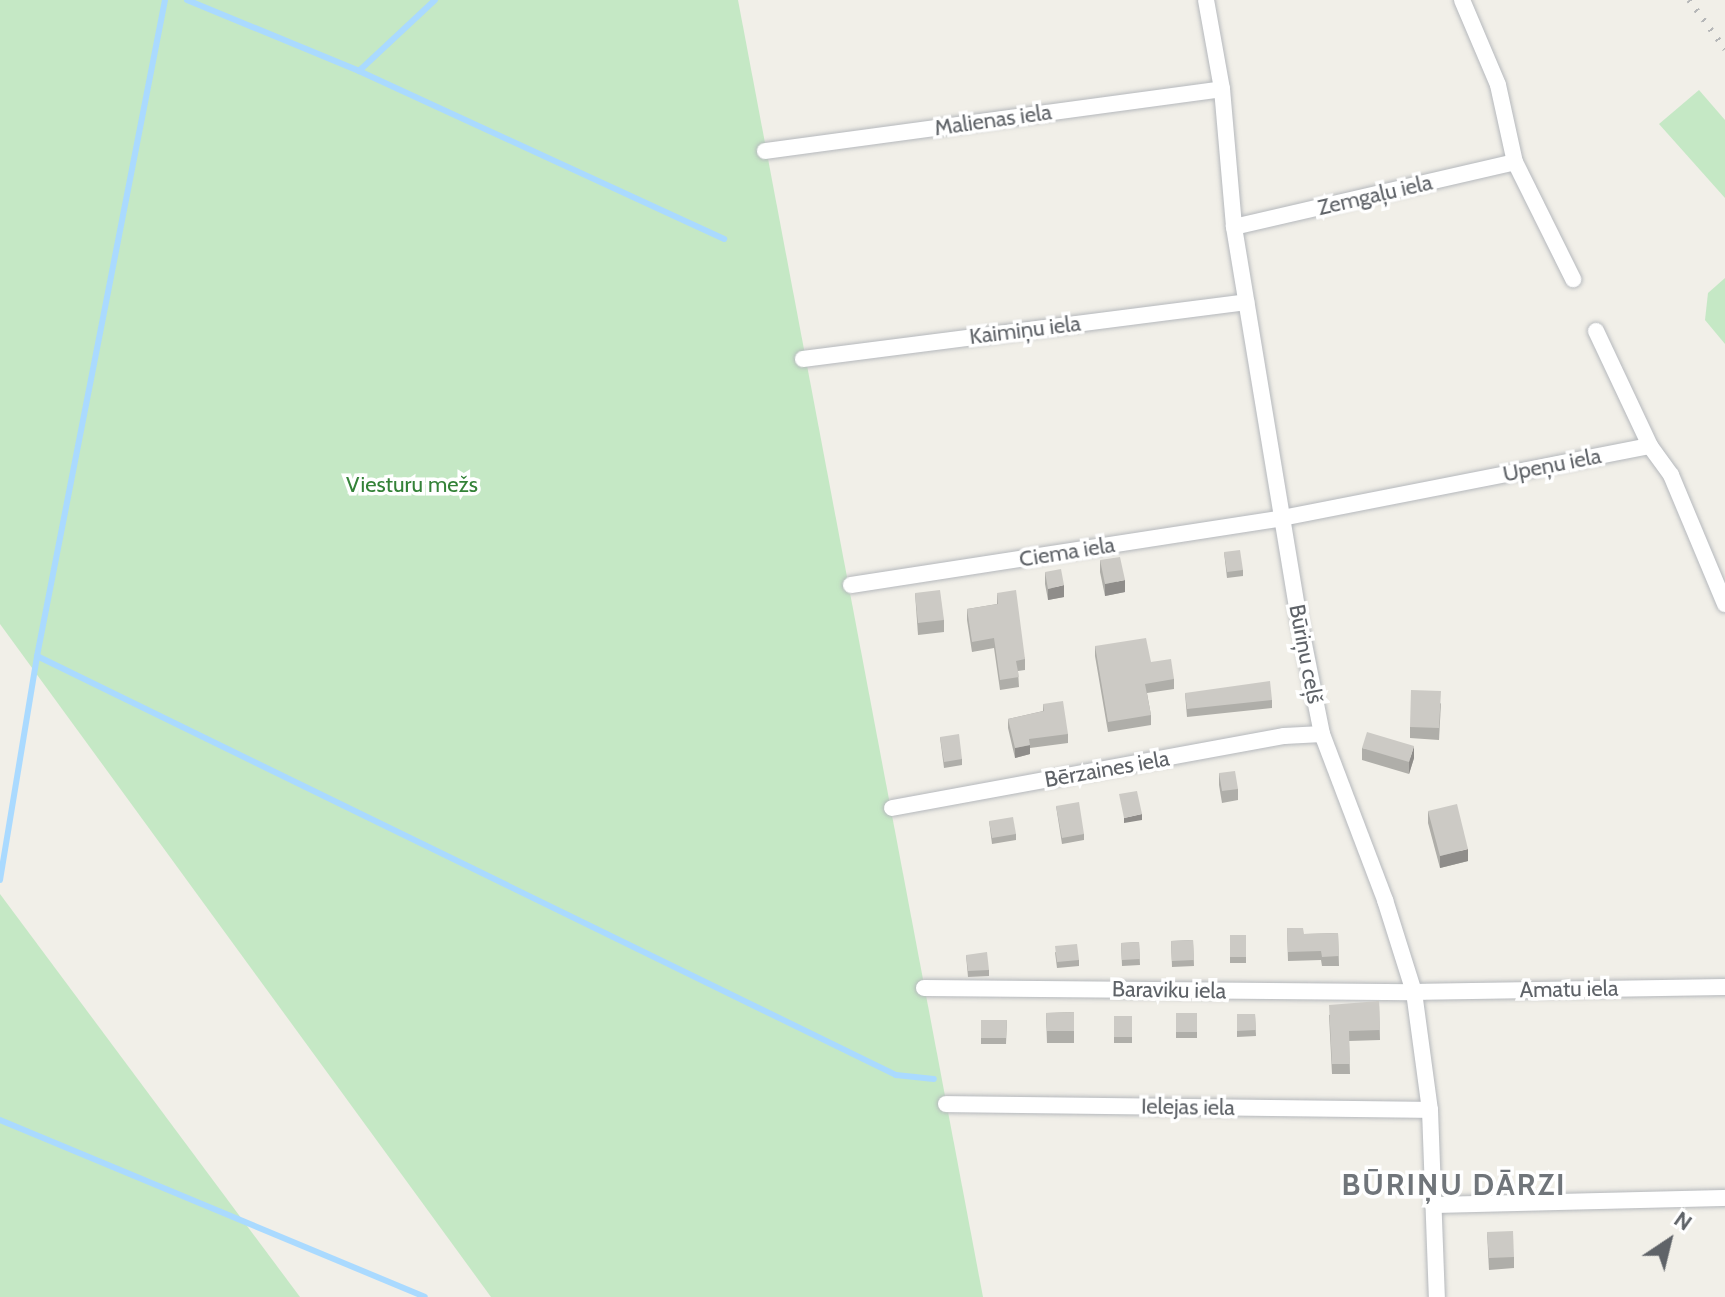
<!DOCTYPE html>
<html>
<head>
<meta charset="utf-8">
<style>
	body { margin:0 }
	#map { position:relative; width:1725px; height:1297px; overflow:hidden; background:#f1efe8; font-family:Cabin,sans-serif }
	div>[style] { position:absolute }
	.green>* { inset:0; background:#c5e8c5 }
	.stream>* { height:6px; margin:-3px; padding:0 3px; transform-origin:3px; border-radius:3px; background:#aadaff }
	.roads { filter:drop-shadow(0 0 2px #b5b8bc) drop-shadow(0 0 2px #b5b8bc) }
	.street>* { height:16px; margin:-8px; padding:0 8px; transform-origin:8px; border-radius:8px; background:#fff }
	.rail>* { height:6px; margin-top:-3px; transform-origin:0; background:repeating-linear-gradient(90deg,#b6b7b8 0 2px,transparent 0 12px) }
	.wall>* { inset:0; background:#afaea9 }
	.shaded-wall>* { inset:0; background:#8f8d8a }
	.building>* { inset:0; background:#cccac5 }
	span { translate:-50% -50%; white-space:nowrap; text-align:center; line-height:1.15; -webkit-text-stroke:7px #fff; paint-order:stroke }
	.street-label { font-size:22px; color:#5f6368 }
	.park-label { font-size:22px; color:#348238 }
	.district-label { font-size:30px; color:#70757a; font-weight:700; letter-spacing:2px }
	.north { position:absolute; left:1629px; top:1201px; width:80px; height:80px; -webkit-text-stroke:6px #fff; paint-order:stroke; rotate:35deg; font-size:22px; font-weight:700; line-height:32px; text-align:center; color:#5f6368 }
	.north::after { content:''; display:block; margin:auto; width:28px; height:36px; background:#5f6368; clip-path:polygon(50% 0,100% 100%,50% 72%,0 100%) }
</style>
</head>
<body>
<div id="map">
	<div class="green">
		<div style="clip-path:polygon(0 0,738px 0,983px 1297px,491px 1297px,0 624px)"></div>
		<div style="clip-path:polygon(1699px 90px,1725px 120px,1725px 198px,1659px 124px)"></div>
		<div style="clip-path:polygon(1725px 278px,1725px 344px,1705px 320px,1708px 293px)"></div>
		<div style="clip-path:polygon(0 894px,300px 1297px,0 1297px)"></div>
	</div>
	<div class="stream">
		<div style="left:187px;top:0;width:186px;rotate:22.4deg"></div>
		<div style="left:359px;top:71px;width:402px;rotate:24.7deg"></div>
		<div style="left:359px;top:71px;width:104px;rotate:-43.1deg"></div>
		<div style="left:37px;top:656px;width:956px;rotate:26deg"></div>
		<div style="left:896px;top:1075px;width:38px;rotate:6deg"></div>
		<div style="left:0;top:880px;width:227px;rotate:-80.6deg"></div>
		<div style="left:37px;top:656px;width:668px;rotate:-78.96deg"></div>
		<div style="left:0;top:1120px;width:460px;rotate:22.6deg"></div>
	</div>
	<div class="roads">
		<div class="street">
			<div style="left:1206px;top:0;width:90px;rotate:79.8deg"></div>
			<div style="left:1222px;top:89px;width:139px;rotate:85deg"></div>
			<div style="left:1234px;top:227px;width:402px;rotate:80.6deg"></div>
			<div style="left:1300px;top:624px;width:112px;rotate:78.7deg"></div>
			<div style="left:1322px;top:734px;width:178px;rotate:69.2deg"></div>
			<div style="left:1385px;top:900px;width:96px;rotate:72.5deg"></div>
			<div style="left:1414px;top:992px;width:119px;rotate:82.3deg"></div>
			<div style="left:1430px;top:1110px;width:187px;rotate:87.9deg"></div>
			<div style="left:1462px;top:0;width:92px;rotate:67deg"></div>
			<div style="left:1498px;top:85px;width:79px;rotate:77.6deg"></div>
			<div style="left:1515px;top:162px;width:131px;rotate:63.6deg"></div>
			<div style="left:765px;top:151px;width:461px;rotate:-7.7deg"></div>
			<div style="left:1234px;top:227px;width:288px;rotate:-13deg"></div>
			<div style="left:1596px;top:331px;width:127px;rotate:64.8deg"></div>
			<div style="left:803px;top:359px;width:447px;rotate:-7.3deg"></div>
			<div style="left:851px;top:585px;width:436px;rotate:-8.8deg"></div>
			<div style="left:1282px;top:518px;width:375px;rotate:-11.1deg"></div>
			<div style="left:1650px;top:446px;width:36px;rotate:54deg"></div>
			<div style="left:1671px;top:475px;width:140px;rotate:67.3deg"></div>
			<div style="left:892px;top:808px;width:399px;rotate:-10.4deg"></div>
			<div style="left:1284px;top:736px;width:38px;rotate:-3deg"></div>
			<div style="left:924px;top:988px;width:490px;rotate:0.5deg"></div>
			<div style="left:1414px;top:992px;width:311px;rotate:-0.9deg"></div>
			<div style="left:946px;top:1104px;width:484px;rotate:0.7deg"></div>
			<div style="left:1433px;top:1205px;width:292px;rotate:-1.4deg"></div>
		</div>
	</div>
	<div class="rail">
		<div style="left:1689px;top:0;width:61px;rotate:53.7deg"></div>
	</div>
	<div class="wall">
		<div style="clip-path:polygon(1224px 552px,1243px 570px,1243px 576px,1227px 578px)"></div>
		<div style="clip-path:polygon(1100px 560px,1125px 592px,1105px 596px,1100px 572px)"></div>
		<div style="clip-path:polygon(1045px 572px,1064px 597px,1048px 600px,1045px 584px)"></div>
		<div style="clip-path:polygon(915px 593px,944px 620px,944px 632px,918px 635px)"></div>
		<div style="clip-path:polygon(997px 593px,1025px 659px,1025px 670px,1018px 671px,1019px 687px,1000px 690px,994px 648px,972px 652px,967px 620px,967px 609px,997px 604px)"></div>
		<div style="clip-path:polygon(1095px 646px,1151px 662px,1174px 679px,1174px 689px,1147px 693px,1151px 715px,1151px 725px,1108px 732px,1095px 656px)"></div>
		<div style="clip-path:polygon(1185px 693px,1272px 700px,1272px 708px,1187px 717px)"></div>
		<div style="clip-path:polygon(1441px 703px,1439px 740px,1410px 738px,1410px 727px)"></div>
		<div style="clip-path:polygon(1043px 704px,1068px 734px,1068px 743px,1030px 748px,1030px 754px,1015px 758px,1008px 728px,1008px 719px,1043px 711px)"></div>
		<div style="clip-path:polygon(940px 737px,962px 759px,962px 765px,944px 768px)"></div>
		<div style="clip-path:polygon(1362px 748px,1414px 758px,1409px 774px,1362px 760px)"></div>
		<div style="clip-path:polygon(1219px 773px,1238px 789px,1238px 800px,1222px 803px,1219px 785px)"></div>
		<div style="clip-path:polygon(1056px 806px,1084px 834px,1084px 840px,1062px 844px)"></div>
		<div style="clip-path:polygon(1428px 811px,1468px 861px,1440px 868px,1428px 823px)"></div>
		<div style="clip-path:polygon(989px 821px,1016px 834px,1016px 840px,992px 844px)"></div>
		<div style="clip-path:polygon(1287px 928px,1304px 934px,1338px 933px,1339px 966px,1322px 966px,1321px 960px,1288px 961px)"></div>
		<div style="clip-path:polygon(1230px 935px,1246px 935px,1246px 963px,1230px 963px)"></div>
		<div style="clip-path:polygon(1193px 940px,1194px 966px,1172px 967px,1171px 941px)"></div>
		<div style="clip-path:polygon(1139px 942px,1140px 965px,1122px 966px,1121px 943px)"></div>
		<div style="clip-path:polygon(1055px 952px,1079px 960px,1079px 966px,1057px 968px)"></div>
		<div style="clip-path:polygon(966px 955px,989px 970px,989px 976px,968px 977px)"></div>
		<div style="clip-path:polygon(1379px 1001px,1380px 1040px,1349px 1041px,1350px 1074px,1332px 1074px,1329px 1015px)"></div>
		<div style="clip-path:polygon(1074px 1012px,1074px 1043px,1047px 1043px,1046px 1013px)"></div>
		<div style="clip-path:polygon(1176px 1013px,1197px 1013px,1197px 1038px,1176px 1038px)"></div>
		<div style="clip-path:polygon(1237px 1014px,1255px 1014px,1256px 1036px,1237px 1037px)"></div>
		<div style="clip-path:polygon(1114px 1016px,1132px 1016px,1132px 1043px,1114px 1043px)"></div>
		<div style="clip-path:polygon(981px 1020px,1007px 1020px,1006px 1044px,981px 1044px)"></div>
		<div style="clip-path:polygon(1487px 1232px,1514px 1257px,1514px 1268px,1489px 1270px)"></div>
	</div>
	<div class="shaded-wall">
		<div style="clip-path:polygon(1125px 580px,1125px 592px,1105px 596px,1105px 584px)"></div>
		<div style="clip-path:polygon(1064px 585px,1064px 597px,1048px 600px,1048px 589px)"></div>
		<div style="clip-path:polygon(1030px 745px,1030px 754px,1015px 758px,1015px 748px)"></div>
		<div style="clip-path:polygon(1414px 746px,1414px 758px,1409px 774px,1409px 762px)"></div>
		<div style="clip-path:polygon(1142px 814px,1142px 820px,1124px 823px,1124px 818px)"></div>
		<div style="clip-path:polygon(1468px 849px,1468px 861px,1440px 868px,1440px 856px)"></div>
	</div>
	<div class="building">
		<div style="clip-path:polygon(1240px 550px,1243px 570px,1227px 572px,1224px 552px)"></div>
		<div style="clip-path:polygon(1120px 557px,1125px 580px,1105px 584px,1100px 560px)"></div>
		<div style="clip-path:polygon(1061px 569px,1064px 585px,1048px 589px,1045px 572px)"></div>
		<div style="clip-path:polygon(940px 590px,944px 620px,918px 623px,915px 593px)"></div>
		<div style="clip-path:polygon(1016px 590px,1025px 659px,1016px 661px,1019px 677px,1000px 680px,994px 638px,972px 642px,967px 609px,998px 604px,997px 593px)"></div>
		<div style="clip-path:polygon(1146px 638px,1151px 662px,1171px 659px,1174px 679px,1145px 684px,1151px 715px,1108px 722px,1095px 646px)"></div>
		<div style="clip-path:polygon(1270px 681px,1272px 700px,1187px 709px,1185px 693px)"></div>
		<div style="clip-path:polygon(1411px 690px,1441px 691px,1439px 728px,1410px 727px)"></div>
		<div style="clip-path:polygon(1063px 701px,1068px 734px,1029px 739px,1030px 745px,1015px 748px,1008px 719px,1044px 711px,1043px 704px)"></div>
		<div style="clip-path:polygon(1367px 732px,1414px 746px,1409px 762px,1362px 748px)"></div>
		<div style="clip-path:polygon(959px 734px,962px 759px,944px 762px,940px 737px)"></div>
		<div style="clip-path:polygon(1235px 771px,1238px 789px,1222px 791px,1219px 773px)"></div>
		<div style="clip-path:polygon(1137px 791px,1142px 814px,1124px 818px,1119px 794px)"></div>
		<div style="clip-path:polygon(1079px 802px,1084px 834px,1062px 838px,1056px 806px)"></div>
		<div style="clip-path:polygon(1457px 804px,1468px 849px,1440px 856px,1428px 811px)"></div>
		<div style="clip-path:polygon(1013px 817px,1016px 834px,992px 838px,989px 821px)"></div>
		<div style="clip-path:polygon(1287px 928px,1303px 928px,1304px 934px,1338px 933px,1339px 956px,1322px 957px,1321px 951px,1288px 952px)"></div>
		<div style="clip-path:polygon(1230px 935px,1246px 935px,1246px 957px,1230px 957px)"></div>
		<div style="clip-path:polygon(1193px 940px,1194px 960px,1172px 961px,1171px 941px)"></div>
		<div style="clip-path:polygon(1139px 942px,1140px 959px,1122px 960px,1121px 943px)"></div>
		<div style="clip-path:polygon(1077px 944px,1079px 960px,1057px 962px,1055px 946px)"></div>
		<div style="clip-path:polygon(987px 952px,989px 970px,968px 971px,966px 955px)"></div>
		<div style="clip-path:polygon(1379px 1001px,1380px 1030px,1349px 1031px,1350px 1064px,1332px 1064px,1329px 1005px)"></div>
		<div style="clip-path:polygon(1074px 1012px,1074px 1031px,1047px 1031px,1046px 1013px)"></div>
		<div style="clip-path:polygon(1176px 1013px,1197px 1013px,1197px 1032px,1176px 1032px)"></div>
		<div style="clip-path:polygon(1237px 1014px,1255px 1014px,1256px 1030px,1237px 1031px)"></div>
		<div style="clip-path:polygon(1114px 1016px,1132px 1016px,1132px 1037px,1114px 1037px)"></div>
		<div style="clip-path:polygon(981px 1020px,1007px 1020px,1006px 1038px,981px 1038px)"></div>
		<div style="clip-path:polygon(1513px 1231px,1514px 1257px,1489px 1258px,1487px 1232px)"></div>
	</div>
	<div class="street-label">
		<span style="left:993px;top:120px;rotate:-8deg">Malienas iela</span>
		<span style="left:1375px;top:195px;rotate:-13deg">Zemgaļu iela</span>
		<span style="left:1025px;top:330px;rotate:-7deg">Kaimiņu iela</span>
		<span style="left:1552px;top:465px;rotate:-11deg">Upeņu iela</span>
		<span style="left:1067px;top:552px;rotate:-9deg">Ciema iela</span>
		<span style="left:1306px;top:654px;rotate:79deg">Būriņu ceļš</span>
		<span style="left:1107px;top:769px;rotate:-10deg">Bērzaines iela</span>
		<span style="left:1569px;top:989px;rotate:-1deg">Amatu iela</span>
		<span style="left:1169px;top:990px;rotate:1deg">Baraviku iela</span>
		<span style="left:1188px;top:1107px;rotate:1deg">Ielejas iela</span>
	</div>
	<div class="park-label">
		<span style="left:412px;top:485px">Viesturu mežs</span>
	</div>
	<div class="district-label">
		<span style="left:1454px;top:1185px">BŪRIŅU DĀRZI</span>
	</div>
	<div class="north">N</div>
</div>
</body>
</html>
